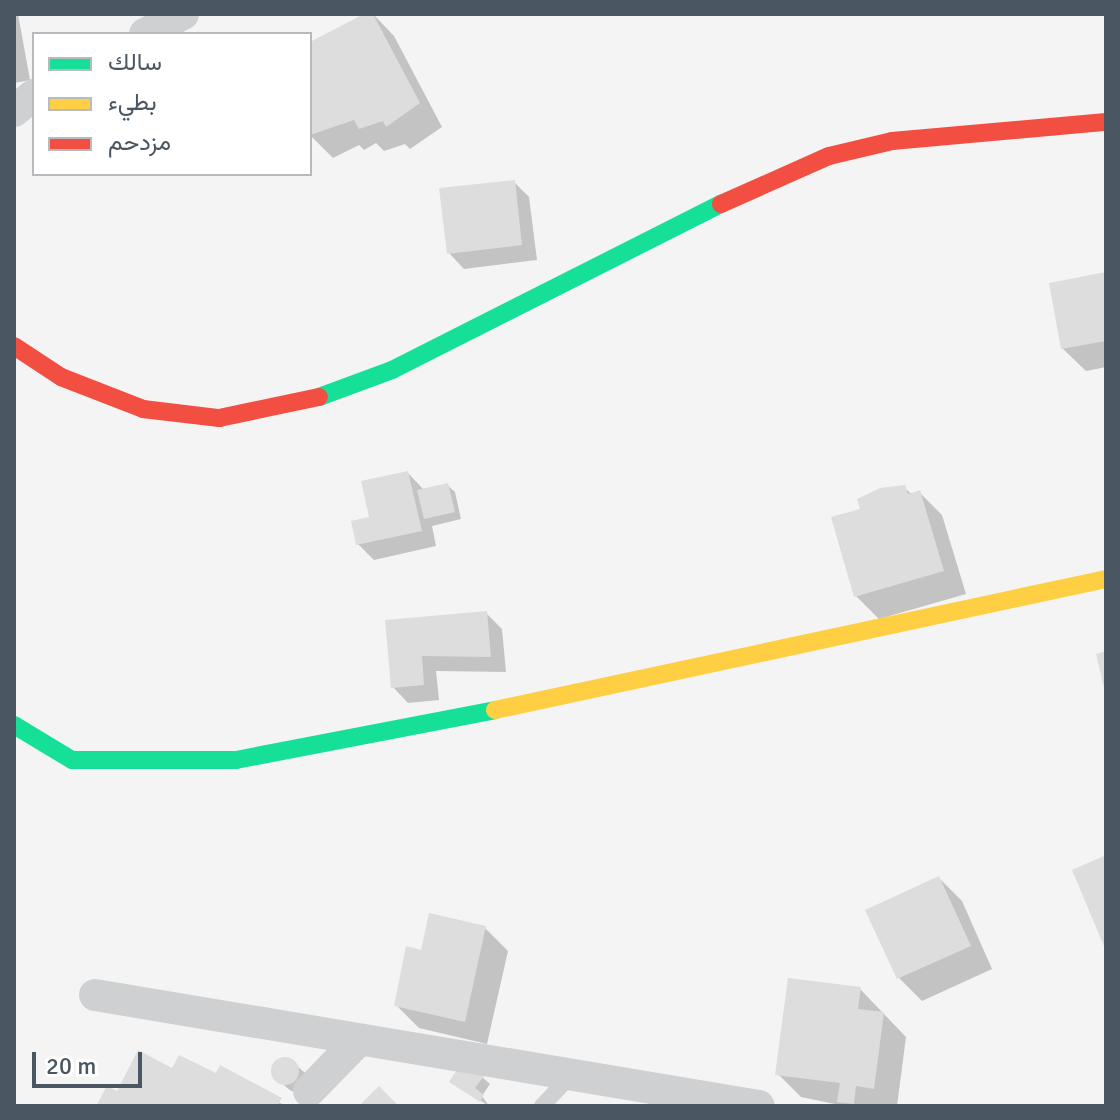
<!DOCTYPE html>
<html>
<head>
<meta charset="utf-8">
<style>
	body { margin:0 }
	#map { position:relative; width:1120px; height:1120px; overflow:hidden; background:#f4f4f4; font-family:Signika,Vazirmatn,sans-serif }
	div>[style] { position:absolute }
	.shadow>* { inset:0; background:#0003 }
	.building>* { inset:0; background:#ddddde }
	.round { border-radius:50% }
	.lane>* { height:16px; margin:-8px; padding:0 8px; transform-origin:8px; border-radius:8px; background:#ced0d2 }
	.street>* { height:32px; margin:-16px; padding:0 16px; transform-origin:16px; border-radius:16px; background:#ced0d2 }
	.fast>* { height:18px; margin:-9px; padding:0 9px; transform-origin:9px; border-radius:9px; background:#16e098 }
	.slow>* { height:18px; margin:-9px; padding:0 9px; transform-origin:9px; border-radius:9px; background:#ffcf43 }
	.jam>* { height:18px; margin:-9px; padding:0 9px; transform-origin:9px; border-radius:9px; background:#f24e42 }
	span { translate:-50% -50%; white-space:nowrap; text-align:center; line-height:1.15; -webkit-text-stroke:7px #fff; paint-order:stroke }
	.frame { position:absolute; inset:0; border:16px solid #4a5661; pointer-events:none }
	.legend { position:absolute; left:32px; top:32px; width:280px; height:144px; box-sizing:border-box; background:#fff; border:2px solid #b7bbc0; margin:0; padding:10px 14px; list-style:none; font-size:24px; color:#4a5661 }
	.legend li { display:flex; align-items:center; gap:16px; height:40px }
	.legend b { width:40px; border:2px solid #b7bbc0 }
	.scale { position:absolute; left:32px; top:1052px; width:110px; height:36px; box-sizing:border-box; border:4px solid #4a5661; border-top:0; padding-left:10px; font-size:24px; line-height:28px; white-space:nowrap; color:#4a5661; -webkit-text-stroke:6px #fff; paint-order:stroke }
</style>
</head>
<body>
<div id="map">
	<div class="shadow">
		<div style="clip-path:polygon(14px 14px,18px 14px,30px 80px,14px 83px)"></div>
		<div style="clip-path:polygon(373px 14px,394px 36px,442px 127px,410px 149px,405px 144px,384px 151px,376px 143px,364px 150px,359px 145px,333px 158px,310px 135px,310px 45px)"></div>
		<div style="clip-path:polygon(514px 182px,529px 197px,537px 260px,464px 269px,449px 253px)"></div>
		<div style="clip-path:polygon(1106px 274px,1106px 367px,1086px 371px,1062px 348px)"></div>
		<div style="clip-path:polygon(408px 473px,423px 489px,447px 485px,455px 492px,461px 519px,432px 526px,436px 546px,374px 560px,358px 544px)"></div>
		<div style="clip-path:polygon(904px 487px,912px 495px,919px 492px,942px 515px,966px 594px,879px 619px,856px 596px,862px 510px)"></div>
		<div style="clip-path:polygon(486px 613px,502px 629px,506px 672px,436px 671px,439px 700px,408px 703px,393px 687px,387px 622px)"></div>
		<div style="clip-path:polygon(939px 878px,962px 901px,992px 969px,922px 1001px,899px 978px)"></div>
		<div style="clip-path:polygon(485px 928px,508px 951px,487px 1044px,419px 1028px,396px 1005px,423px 952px)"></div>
		<div style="clip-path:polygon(860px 989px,906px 1037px,897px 1106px,844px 1106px,801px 1097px,778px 1074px)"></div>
		<div style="clip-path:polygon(289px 1059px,305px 1073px,300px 1091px,291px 1091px,274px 1077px,273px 1067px)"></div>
		<div style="clip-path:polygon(173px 1071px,217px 1076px,287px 1106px,98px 1106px)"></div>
		<div style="clip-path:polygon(482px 1077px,490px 1084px,482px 1096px,489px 1106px,451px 1082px)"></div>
	</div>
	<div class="building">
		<div style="clip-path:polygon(364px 14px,373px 14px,420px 103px,386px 127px,383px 121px,359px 129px,354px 120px,310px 135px,310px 42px)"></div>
		<div style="clip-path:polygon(515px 180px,522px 245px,447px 254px,439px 188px)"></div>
		<div style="clip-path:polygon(1106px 272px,1106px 341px,1061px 349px,1049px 283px)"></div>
		<div style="clip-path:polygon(408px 471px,422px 531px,356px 545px,351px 521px,369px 517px,361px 481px)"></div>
		<div style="clip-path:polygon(448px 483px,455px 512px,424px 519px,417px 490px)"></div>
		<div style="clip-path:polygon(905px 485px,908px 494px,920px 490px,944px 571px,854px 597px,831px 517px,860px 509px,857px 499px,880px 488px)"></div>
		<div style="clip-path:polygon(487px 611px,491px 657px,422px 656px,424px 685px,391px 688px,385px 620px)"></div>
		<div style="clip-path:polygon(1106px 651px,1106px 692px,1105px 692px,1096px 654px)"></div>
		<div style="clip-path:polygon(1106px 855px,1106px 951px,1072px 870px)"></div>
		<div style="clip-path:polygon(939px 876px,971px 946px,897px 979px,865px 910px)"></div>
		<div style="clip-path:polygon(429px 913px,486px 926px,465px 1022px,394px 1006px,406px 946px,421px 950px)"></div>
		<div style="clip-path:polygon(788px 978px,861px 987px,858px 1009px,884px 1012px,874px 1089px,856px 1086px,854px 1104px,837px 1102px,840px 1083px,775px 1075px)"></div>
		<div style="clip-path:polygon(138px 1050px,172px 1068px,179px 1055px,216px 1073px,220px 1065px,282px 1098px,277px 1106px,96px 1106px,107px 1086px,117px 1091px)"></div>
		<div class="round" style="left:271px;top:1057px;width:28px;height:28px"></div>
		<div style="clip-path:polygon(462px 1062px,484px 1076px,475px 1088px,484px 1095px,480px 1102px,449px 1082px)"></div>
		<div style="clip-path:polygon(379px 1086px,399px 1106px,359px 1106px)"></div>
	</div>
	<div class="lane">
		<div style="left:542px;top:1106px;width:45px;rotate:-46.8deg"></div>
	</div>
	<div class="street">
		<div style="left:145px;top:34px;width:43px;rotate:-27.8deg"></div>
		<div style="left:14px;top:111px;width:26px;rotate:-39deg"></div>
		<div style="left:95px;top:995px;width:673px;rotate:9.49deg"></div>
		<div style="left:309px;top:1091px;width:71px;rotate:-45.6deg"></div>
	</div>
	<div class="fast">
		<div style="left:319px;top:397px;width:78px;rotate:-20.3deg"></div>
		<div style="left:392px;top:370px;width:369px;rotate:-26.8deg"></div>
		<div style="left:14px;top:725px;width:68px;rotate:31.1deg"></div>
		<div style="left:72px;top:760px;width:164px"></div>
		<div style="left:236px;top:760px;width:264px;rotate:-10.9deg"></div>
	</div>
	<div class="slow">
		<div style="left:495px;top:710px;width:625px;rotate:-12.1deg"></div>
	</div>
	<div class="jam">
		<div style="left:721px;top:204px;width:118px;rotate:-24deg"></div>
		<div style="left:829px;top:156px;width:65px;rotate:-13.4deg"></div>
		<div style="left:892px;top:141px;width:215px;rotate:-5.1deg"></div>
		<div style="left:14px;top:346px;width:56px;rotate:33.4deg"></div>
		<div style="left:61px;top:377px;width:88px;rotate:21.3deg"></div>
		<div style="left:143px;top:409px;width:77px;rotate:6.8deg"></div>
		<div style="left:219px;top:418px;width:102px;rotate:-11.9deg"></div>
	</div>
	<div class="frame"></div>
	<ul class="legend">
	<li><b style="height:10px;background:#16e098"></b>سالك</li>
	<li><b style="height:10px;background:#ffcf43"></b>بطيء</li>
	<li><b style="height:10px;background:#f24e42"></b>مزدحم</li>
	</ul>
	<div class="scale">20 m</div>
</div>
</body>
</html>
